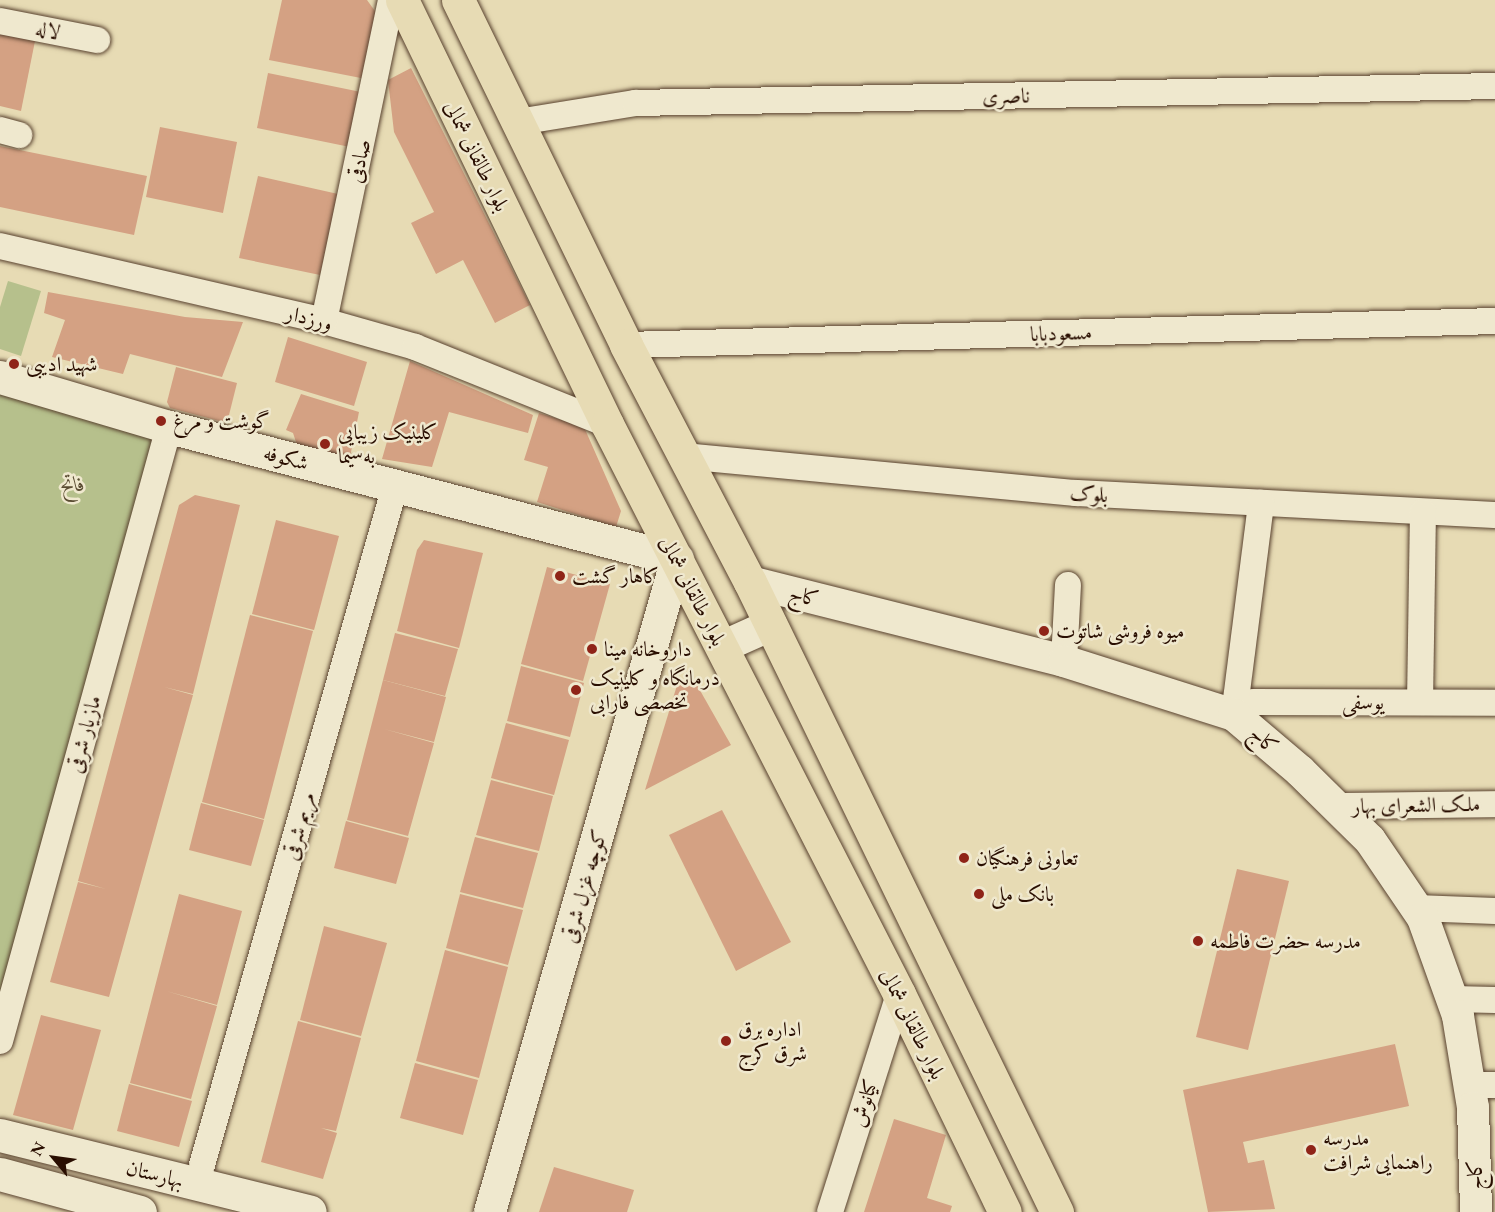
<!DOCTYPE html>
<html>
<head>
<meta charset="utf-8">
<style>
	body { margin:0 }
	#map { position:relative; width:1495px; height:1212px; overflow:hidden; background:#e7dbb4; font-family:"EB Garamond",Amiri,serif }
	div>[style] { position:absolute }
	.green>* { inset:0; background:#b6c08c }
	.building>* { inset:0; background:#d4a183 }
	.roads { filter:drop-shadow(0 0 2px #58412e) drop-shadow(0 0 2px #58412e) }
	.minor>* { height:26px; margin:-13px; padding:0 13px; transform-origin:13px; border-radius:13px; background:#efe8ce }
	.tertiary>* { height:32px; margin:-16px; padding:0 16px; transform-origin:16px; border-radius:16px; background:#efe8ce }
	.secondary>* { height:33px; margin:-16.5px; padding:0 16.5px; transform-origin:16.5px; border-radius:16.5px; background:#efe8ce }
	.primary>* { height:33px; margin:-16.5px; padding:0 16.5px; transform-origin:16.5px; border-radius:16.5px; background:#e7dbb4 }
	.dots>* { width:16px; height:16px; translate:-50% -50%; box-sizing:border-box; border:3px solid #efe8ce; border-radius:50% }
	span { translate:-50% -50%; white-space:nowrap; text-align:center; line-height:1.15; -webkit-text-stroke:5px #efe8ce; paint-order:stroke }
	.street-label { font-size:21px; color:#290e01 }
	.poi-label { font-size:21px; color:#290e01 }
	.left { translate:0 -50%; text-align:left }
	.park-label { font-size:21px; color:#5a4c32; font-style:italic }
	.north { position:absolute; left:24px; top:1128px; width:60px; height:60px; -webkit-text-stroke:4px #efe8ce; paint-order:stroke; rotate:299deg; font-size:16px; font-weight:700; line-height:24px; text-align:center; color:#290e01 }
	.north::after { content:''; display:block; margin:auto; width:21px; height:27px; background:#290e01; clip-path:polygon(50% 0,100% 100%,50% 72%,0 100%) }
</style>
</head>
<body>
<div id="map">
	<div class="green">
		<div style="clip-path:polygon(8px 281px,41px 291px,21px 356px,0 349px,0 307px)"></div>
		<div style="clip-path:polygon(0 388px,163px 431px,0 1009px)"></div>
	</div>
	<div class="building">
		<div style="clip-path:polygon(282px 0,367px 0,380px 18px,366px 79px,269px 60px)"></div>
		<div style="clip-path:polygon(0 34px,35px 41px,21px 111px,0 106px)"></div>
		<div style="clip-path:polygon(411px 68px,530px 305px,495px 323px,463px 260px,436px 274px,411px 223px,434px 212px,394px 132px,388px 80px)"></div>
		<div style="clip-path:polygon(268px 73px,361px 92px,350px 147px,257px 128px)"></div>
		<div style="clip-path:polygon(160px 127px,237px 142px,223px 213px,146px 197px)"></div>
		<div style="clip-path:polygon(0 146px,147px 176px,134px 235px,0 207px)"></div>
		<div style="clip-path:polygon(258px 176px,338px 194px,320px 275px,239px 258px)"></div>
		<div style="clip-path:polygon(48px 292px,185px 317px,243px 322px,222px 377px,130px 354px,123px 374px,52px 357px,65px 320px,44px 313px)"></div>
		<div style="clip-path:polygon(288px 337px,367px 362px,354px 406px,275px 382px)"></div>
		<div style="clip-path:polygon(410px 361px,533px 415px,528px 433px,449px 412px,432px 467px,382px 459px)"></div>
		<div style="clip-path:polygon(176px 367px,237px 383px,227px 423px,170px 408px,167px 402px)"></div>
		<div style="clip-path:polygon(301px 394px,359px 412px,348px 467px,297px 445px,293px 433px,286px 430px)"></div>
		<div style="clip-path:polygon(539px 413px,584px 427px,621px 511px,616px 527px,537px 502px,548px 467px,524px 460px)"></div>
		<div style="clip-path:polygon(195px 495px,240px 505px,193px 694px,164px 687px,193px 695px,109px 997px,50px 982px,78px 882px,106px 889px,78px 881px,179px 505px)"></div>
		<div style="clip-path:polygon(276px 520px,339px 536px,314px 630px,252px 614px)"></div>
		<div style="clip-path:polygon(424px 540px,483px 553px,459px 648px,397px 631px,417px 550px)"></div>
		<div style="clip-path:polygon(547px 567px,610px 584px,583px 681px,521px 664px)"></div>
		<div style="clip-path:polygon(250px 615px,313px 631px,264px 819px,202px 802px)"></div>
		<div style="clip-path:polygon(395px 633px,458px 649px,445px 696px,383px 680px)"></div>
		<div style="clip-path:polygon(521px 666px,584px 683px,570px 737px,507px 721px)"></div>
		<div style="clip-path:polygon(693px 678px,731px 745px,645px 790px,678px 682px)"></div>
		<div style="clip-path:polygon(383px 680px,446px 697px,434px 742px,384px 729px,434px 743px,408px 836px,347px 820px)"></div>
		<div style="clip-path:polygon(506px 723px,569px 740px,554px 795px,491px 778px)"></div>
		<div style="clip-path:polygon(491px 780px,553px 796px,539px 851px,476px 835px)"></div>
		<div style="clip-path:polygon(201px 803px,264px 820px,251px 866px,189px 850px)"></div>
		<div style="clip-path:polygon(722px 810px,791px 942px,736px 971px,669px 835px)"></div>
		<div style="clip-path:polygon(346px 821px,409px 838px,396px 884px,334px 868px)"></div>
		<div style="clip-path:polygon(475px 837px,538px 853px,523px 908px,460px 892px)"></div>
		<div style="clip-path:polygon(1237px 869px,1289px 881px,1248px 1050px,1196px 1037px)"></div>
		<div style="clip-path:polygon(179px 894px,242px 911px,217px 1005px,166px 991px,217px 1006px,191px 1099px,130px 1083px)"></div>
		<div style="clip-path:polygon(460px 894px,523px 910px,508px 965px,446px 948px)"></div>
		<div style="clip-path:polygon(324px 926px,387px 943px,361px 1036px,300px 1020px)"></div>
		<div style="clip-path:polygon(445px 950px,508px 967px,479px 1078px,416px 1061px)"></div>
		<div style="clip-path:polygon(41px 1015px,101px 1030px,73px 1130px,13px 1115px)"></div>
		<div style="clip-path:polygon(298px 1021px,361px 1038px,336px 1131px,321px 1128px,337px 1133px,323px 1179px,261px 1162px)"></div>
		<div style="clip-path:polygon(1395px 1044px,1409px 1106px,1243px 1142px,1248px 1163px,1264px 1160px,1275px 1209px,1208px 1212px,1183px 1090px)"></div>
		<div style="clip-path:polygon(415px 1063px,478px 1080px,463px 1135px,400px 1118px)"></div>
		<div style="clip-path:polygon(129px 1084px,192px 1101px,179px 1147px,117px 1131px)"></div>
		<div style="clip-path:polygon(894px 1119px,946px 1135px,927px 1198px,952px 1206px,950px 1212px,864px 1212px)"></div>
		<div style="clip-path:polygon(554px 1167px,634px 1190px,627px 1212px,539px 1212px)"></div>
	</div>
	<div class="roads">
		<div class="minor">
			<div style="left:0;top:21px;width:99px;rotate:11.1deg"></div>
			<div style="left:518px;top:122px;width:119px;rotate:-9.2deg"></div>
			<div style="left:635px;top:103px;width:860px;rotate:-1.13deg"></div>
			<div style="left:0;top:130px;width:20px;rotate:15deg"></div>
			<div style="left:0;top:246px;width:333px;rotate:13deg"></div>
			<div style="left:324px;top:321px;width:95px;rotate:15.9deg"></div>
			<div style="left:415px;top:347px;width:207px;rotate:21.9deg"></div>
			<div style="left:324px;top:321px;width:328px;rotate:-78.2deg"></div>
			<div style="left:626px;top:345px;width:869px;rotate:-1.58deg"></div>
			<div style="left:683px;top:456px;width:395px;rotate:5.4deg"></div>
			<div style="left:1076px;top:493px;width:420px;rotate:3deg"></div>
			<div style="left:1064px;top:661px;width:76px;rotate:-87deg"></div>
			<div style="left:1420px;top:702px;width:190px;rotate:-89.1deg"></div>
			<div style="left:1234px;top:715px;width:24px;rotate:-33deg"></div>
			<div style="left:1254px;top:702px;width:241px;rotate:0.2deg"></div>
			<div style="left:1234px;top:715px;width:214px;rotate:-82.7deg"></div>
			<div style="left:1336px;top:806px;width:159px;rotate:-0.7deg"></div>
			<div style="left:1416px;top:908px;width:79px;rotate:2.2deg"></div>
			<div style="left:1452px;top:999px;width:43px;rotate:1.3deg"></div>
			<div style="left:0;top:1041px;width:637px;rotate:-74.61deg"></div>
			<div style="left:1470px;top:1085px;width:25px"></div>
			<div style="left:202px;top:1165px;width:706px;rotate:-74.13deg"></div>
			<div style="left:830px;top:1212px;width:229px;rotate:-72.4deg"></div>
		</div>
		<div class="tertiary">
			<div style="left:750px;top:582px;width:324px;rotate:14.1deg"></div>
			<div style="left:1064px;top:661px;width:178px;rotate:17.6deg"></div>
			<div style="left:1234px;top:715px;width:87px;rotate:40.3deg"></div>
			<div style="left:1300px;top:771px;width:98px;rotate:44.6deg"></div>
			<div style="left:1370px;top:840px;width:94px;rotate:55.8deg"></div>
			<div style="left:1423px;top:918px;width:104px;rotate:70.3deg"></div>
			<div style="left:1458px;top:1016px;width:93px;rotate:80.7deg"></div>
			<div style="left:1473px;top:1108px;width:104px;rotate:88.3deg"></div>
			<div style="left:722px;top:647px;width:54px;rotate:-24.2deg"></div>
			<div style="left:490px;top:1212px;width:679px;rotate:-74.02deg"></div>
		</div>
		<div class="secondary">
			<div style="left:0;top:377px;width:176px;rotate:16.5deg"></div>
			<div style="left:169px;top:427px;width:525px;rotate:14.57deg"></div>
			<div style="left:0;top:1135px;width:319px;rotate:13.9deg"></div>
			<div style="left:0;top:1174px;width:145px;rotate:15.2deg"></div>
		</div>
		<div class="primary">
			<div style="left:402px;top:0;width:471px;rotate:64.2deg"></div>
			<div style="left:607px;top:424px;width:640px;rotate:62.87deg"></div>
			<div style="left:899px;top:994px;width:242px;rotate:64.1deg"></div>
			<div style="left:458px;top:0;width:384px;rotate:64deg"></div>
			<div style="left:626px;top:345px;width:267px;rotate:62.4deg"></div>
			<div style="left:750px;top:582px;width:701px;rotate:64.02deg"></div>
		</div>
	</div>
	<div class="dots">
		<div style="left:14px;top:364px;background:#8f2418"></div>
		<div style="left:161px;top:421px;background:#8f2418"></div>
		<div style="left:325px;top:444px;background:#8f2418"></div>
		<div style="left:560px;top:576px;background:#8f2418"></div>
		<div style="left:1044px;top:631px;background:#8f2418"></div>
		<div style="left:592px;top:649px;background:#8f2418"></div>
		<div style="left:576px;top:690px;background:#8f2418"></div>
		<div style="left:964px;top:858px;background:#8f2418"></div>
		<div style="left:979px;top:894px;background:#8f2418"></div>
		<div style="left:1198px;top:941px;background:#8f2418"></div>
		<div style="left:726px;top:1041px;background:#8f2418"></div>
		<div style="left:1311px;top:1150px;background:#8f2418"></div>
	</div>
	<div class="street-label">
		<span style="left:48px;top:30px;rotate:11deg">لاله</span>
		<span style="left:1006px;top:96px;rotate:-1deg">ناصری</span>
		<span style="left:477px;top:156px;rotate:64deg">بلوار طالقانی شمالی</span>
		<span style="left:359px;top:161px;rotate:-78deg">صادقی</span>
		<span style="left:309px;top:318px;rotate:14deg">ورزدار</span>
		<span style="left:1061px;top:333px;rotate:-2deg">مسعودبابا</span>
		<span style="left:286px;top:458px;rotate:15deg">شکوفه</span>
		<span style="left:1089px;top:494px;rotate:4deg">بلوک</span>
		<span style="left:693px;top:591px;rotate:63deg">بلوار طالقانی شمالی</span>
		<span style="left:804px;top:596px;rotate:14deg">کاج</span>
		<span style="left:1363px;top:702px">یوسفی</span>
		<span style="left:84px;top:734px;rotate:-75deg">مازیار شرقی</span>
		<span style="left:1264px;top:740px;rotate:41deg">کاج</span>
		<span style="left:1416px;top:805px;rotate:-1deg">ملک الشعرای بهار</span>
		<span style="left:299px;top:826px;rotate:-74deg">مریم شرقی</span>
		<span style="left:584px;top:886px;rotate:-74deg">کوچه غزل شرقی</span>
		<span style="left:913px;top:1024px;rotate:64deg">بلوار طالقانی شمالی</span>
		<span style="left:864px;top:1103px;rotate:-73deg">کیانوش</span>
		<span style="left:155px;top:1174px;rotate:14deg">بهارستان</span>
		<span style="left:1475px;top:1175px;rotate:-92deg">کاج</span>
	</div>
	<div class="poi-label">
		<span class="left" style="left:26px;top:364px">شهید ادیبی</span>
		<span class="left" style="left:173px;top:421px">گوشت و مرغ</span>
		<span class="left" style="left:338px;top:444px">کلینیک زیبایی<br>به‌سیما</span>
		<span class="left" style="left:572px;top:576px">کاهار گشت</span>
		<span class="left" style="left:1056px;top:631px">میوه فروشی شاتوت</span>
		<span class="left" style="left:604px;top:649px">داروخانه مینا</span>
		<span class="left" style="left:590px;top:690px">درمانگاه و کلینیک<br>تخصصی فارابی</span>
		<span class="left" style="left:976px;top:858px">تعاونی فرهنگیان</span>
		<span class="left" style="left:991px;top:894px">بانک ملی</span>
		<span class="left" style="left:1210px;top:941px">مدرسه حضرت فاطمه</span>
		<span class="left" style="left:738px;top:1041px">اداره برق<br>شرق کرج</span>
		<span class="left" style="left:1323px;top:1150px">مدرسه<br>راهنمایی شرافت</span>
	</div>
	<div class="park-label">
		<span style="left:73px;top:484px">فاتح</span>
	</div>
	<div class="north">N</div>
</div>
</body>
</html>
